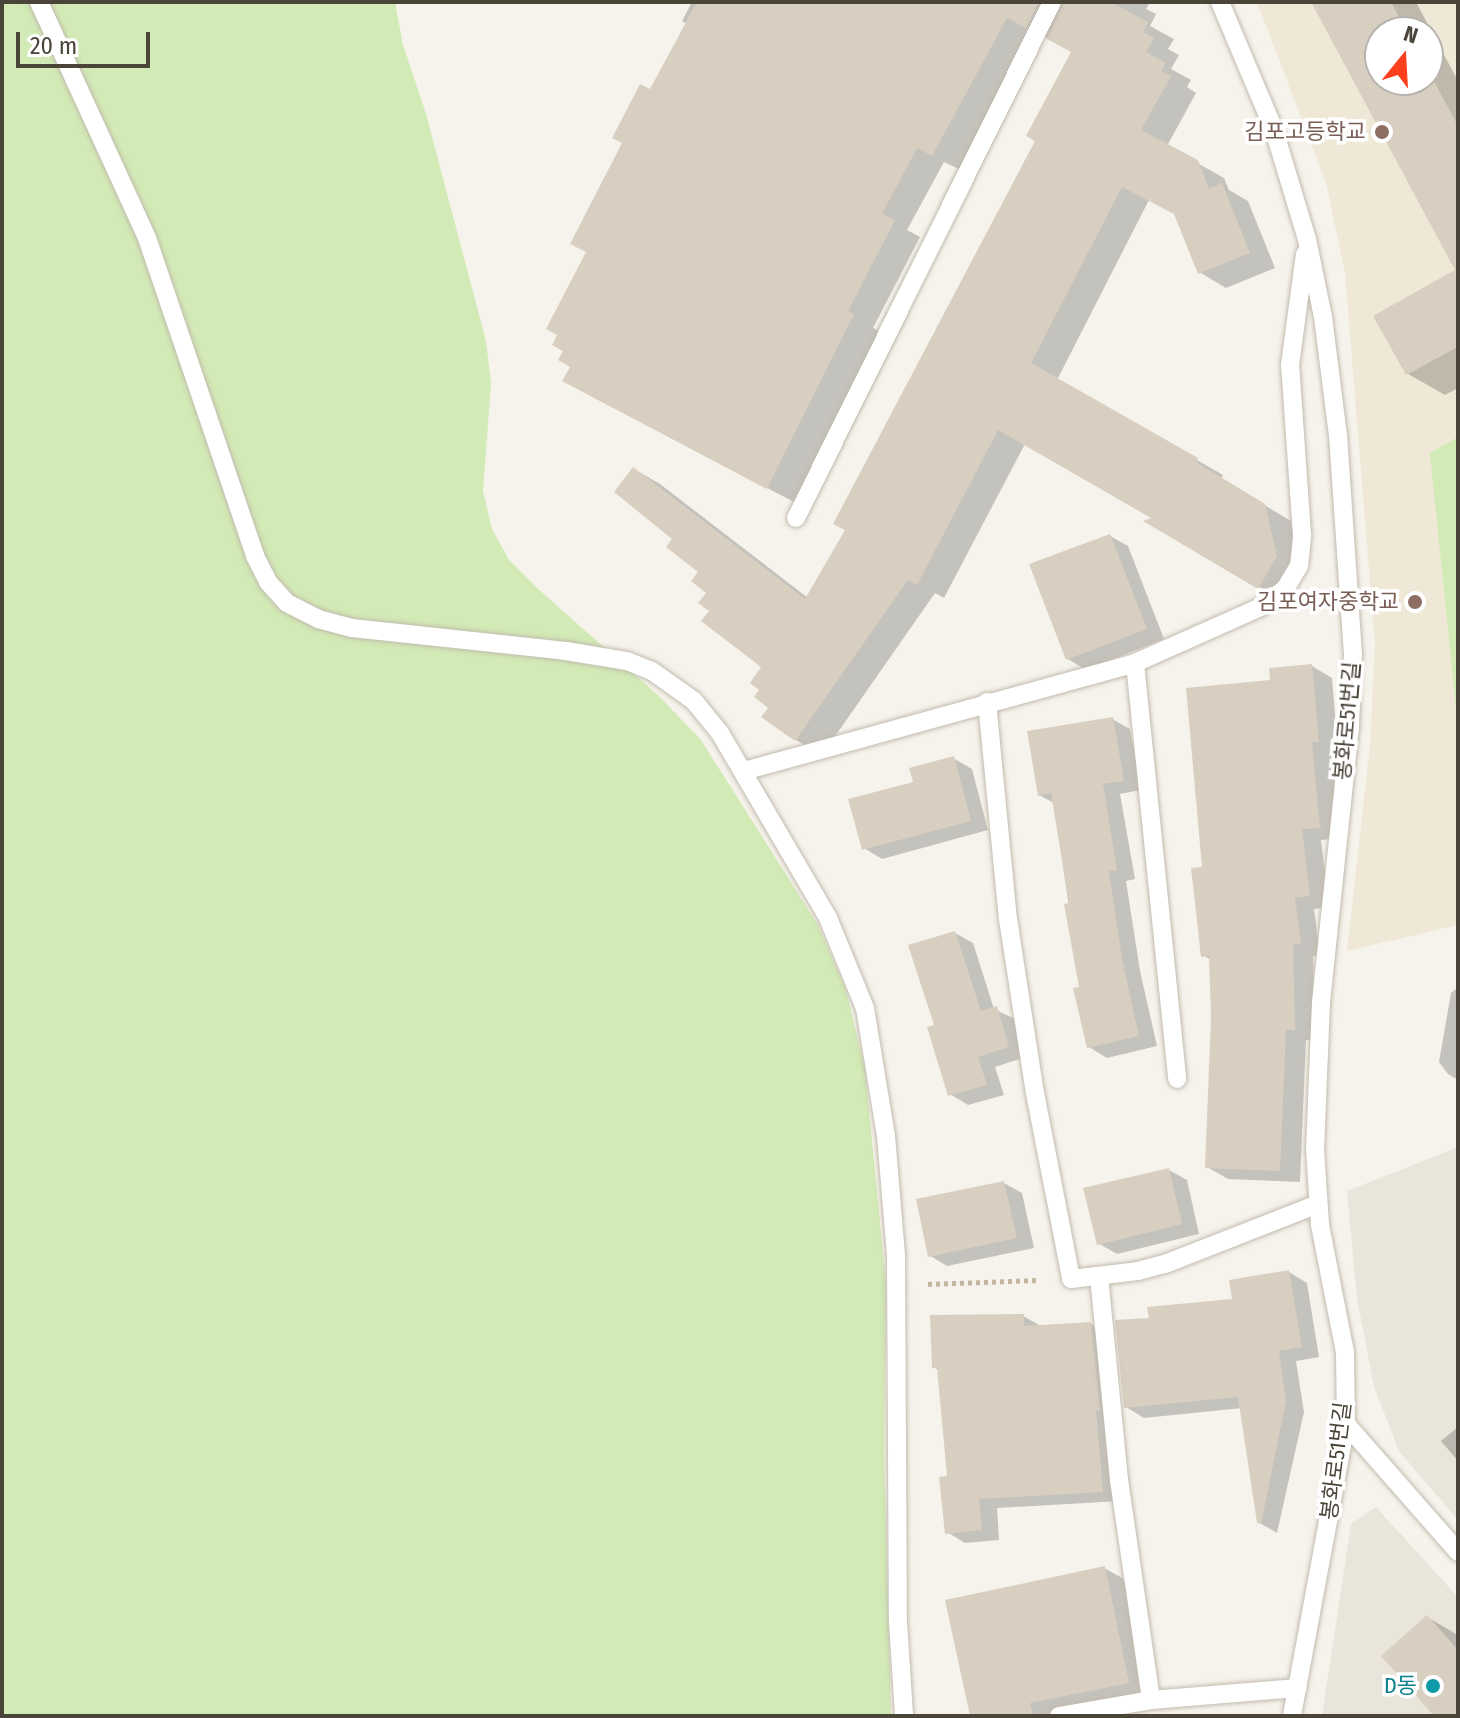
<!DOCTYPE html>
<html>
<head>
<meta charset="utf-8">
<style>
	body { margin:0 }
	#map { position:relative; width:1460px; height:1718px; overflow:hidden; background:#f6f3ec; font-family:"Fira Sans Condensed","Noto Sans KR",sans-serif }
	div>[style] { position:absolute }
	.residential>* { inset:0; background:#eae5da }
	.education>* { inset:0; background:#efe8d6 }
	.green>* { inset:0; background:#d2eab5 }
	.shadow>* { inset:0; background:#0003 }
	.building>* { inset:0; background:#d8cfc1 }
	.path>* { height:5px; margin-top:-2.5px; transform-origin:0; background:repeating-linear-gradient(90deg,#c4b79f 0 4px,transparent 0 8px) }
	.roads { filter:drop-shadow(0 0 2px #c2bbae) drop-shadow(0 0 2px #c2bbae) }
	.lane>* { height:18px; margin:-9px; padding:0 9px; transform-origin:9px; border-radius:9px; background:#fff }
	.dots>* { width:22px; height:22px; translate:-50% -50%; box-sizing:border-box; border:4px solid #fff; border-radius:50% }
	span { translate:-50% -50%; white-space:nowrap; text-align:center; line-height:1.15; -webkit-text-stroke:7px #fff; paint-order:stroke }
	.education-label { font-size:22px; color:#785e54 }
	.right { translate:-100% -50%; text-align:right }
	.street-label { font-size:22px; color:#4b4439 }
	.culture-label { font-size:22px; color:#0d838f }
	.frame { position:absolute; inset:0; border:4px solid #4b4439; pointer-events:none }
	.north { position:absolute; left:1364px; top:16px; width:80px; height:80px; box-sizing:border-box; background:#fff; border:2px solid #b7b4b0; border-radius:50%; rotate:18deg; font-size:22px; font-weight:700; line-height:32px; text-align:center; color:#4b4439 }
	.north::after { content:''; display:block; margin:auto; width:28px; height:36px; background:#fc3f1d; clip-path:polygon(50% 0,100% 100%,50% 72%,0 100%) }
	.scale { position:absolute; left:16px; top:32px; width:134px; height:36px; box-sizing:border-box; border:4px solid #4b4439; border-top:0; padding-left:10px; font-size:24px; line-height:28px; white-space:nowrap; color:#4b4439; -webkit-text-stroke:6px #fff; paint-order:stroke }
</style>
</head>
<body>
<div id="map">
	<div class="residential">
		<div style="clip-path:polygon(1458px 1147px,1458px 1520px,1399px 1451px,1374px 1387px,1357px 1298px,1347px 1191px)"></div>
		<div style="clip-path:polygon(1376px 1507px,1458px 1597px,1458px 1716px,1322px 1716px,1351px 1524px)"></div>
	</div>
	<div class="education">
		<div style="clip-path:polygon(evenodd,1257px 2px,1458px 2px,1458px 925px,1347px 951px,1370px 745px,1375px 644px,1345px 273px,1326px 183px,1257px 2px,1380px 32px,1428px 32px,1428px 80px,1380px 80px,1380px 32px)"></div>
	</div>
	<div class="green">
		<div style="clip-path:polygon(2px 2px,395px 2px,403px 45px,426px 114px,486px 341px,491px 384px,483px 491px,492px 529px,509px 560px,537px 588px,659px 696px,701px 740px,818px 925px,846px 990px,865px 1069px,886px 1284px,884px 1451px,891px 1716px,2px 1716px)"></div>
		<div style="clip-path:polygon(1458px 437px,1458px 728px,1430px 453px)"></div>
	</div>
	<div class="shadow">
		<div style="clip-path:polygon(692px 2px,1150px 2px,1146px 9px,1156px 14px,1150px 26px,1174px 39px,1168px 49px,1179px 55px,1171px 69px,1191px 80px,1187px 87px,1196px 93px,1167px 146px,1224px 178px,1229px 190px,1248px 201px,1275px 268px,1226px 288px,1199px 272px,1176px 215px,1149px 200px,1057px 380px,1223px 475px,1221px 479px,1291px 521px,1303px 571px,1285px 602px,1147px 522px,1156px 518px,1025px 444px,944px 598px,935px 593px,822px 755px,796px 740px,762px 689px,763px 667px,712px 611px,701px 571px,675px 538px,634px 469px,660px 484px,808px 598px,847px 530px,1038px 141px,1073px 52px,1034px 31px,959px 169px,944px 162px,907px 230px,920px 237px,873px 328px,879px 331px,794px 502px,591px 396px,565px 351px,589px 253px,651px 92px,687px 24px,682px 21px)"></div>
		<div style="clip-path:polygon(evenodd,1313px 2px,1416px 2px,1458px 81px,1458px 271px,1313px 2px,1380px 32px,1428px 32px,1428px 80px,1380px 80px,1380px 32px)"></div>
		<div style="clip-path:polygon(1458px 271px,1458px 388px,1445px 395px,1408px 374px)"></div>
		<div style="clip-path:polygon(1110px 536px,1128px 546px,1164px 639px,1086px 670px,1068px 659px)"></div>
		<div style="clip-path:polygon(1312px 666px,1332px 678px,1338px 753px,1332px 753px,1339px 838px,1321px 840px,1329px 907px,1314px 909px,1320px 955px,1313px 956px,1315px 1040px,1306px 1040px,1300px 1182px,1228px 1179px,1207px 1167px,1213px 1017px,1211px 960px,1203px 955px,1204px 869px,1272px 682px)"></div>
		<div style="clip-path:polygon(1112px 719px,1130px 729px,1141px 790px,1120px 794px,1135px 879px,1126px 881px,1140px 971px,1157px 1046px,1107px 1058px,1089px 1047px,1054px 803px,1039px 795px)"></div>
		<div style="clip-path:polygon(953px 758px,972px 769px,988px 830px,882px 859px,864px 848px,916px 784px)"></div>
		<div style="clip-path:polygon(955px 933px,973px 943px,994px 1009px,1015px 1019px,1026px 1057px,995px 1067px,1004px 1095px,968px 1105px,950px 1094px,937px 1026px)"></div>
		<div style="clip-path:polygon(1458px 987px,1458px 1080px,1448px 1074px,1439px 1062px,1451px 993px)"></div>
		<div style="clip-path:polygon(1169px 1170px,1187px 1180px,1199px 1234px,1117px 1254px,1098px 1243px)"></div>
		<div style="clip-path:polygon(1004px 1183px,1022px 1193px,1034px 1248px,947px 1266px,929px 1255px)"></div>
		<div style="clip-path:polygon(1289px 1272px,1307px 1283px,1319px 1357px,1296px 1361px,1304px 1412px,1277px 1533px,1258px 1522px,1242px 1408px,1144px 1418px,1126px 1407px,1151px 1320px,1234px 1301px)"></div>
		<div style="clip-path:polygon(1023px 1316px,1041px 1326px,1091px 1324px,1109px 1334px,1120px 1501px,997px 1508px,999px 1540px,965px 1543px,947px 1532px,950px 1478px,939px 1371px,934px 1367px)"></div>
		<div style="clip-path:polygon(1458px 1427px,1458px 1461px,1441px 1441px)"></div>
		<div style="clip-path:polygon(1104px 1568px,1124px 1579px,1148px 1694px,1050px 1716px,972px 1716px)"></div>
		<div style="clip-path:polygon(1427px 1617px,1458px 1635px,1458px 1716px,1437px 1716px)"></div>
	</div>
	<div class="building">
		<div style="clip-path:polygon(697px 2px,1039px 2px,1026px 28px,1007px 18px,932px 156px,917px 148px,882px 214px,895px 220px,848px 311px,854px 314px,767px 489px,562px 381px,570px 367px,558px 360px,563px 351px,552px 345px,557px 335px,546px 329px,586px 252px,570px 244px,622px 143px,612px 138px,640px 84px,650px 89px)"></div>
		<div style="clip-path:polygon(1064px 2px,1110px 2px,1148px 22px,1143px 32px,1154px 38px,1146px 52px,1166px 63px,1161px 71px,1171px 76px,1141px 130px,1198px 160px,1209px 189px,1222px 183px,1250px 253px,1198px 274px,1174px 214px,1122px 187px,1031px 363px,1198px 458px,1196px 462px,1265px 504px,1277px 556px,1258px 589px,1143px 521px,1151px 518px,998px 430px,917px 585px,908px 580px,795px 741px,761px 717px,768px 708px,754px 697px,759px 690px,750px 683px,761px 667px,701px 621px,709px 611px,698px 603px,706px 593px,691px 581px,698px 572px,666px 547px,672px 539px,614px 492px,633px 467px,805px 599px,845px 530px,833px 524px,1035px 141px,1026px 136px,1071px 52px,1047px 39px)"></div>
		<div style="clip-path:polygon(1311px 2px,1391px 2px,1407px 32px,1380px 32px,1380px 80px,1428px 80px,1428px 70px,1458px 126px,1458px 347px,1406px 375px,1373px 316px,1455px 270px)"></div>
		<div style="clip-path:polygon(1110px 534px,1147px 629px,1066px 660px,1029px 564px)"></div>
		<div style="clip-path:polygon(1312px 664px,1319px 742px,1312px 742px,1320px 828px,1302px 829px,1310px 896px,1295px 898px,1301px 944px,1293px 945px,1295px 1030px,1286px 1030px,1280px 1171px,1205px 1168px,1211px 1017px,1209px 956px,1201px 957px,1191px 868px,1202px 867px,1186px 688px,1270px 680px,1269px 668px)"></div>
		<div style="clip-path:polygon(1113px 717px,1124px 781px,1103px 784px,1117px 870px,1109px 871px,1122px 959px,1139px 1036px,1087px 1048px,1073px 988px,1079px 987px,1064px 904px,1069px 903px,1051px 793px,1038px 796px,1027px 731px)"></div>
		<div style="clip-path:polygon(954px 756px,971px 821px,862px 850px,848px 799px,913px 782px,909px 768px)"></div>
		<div style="clip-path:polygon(955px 931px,981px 1011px,997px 1006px,1009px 1047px,978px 1057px,987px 1085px,948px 1096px,927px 1027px,934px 1025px,908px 945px)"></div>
		<div style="clip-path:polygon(1169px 1168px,1182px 1224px,1097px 1245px,1083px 1188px)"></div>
		<div style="clip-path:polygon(1004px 1181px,1017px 1238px,928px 1257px,916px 1199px)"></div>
		<div style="clip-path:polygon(1289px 1270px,1302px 1347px,1279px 1351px,1286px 1401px,1261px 1524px,1257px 1523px,1238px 1397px,1124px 1408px,1115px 1320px,1149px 1318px,1147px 1307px,1232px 1299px,1229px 1280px)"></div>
		<div style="clip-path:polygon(1024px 1314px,1024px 1326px,1091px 1322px,1100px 1411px,1096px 1411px,1103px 1492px,979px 1499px,982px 1530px,945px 1534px,939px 1477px,947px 1476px,937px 1368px,932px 1368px,930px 1315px)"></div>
		<div style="clip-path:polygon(1105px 1566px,1129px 1683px,1030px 1703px,1033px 1716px,970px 1716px,945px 1600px)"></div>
		<div style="clip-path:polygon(1427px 1615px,1458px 1650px,1458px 1716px,1434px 1716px,1381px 1656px)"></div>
	</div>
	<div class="path">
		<div style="left:928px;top:1284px;width:110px;rotate:-2.1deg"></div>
	</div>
	<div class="roads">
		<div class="lane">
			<div style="left:39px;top:2px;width:260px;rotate:65.4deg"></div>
			<div style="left:147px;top:238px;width:336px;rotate:71.2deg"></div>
			<div style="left:255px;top:556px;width:29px;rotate:63deg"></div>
			<div style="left:268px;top:582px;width:28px;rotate:48deg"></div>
			<div style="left:287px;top:603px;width:35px;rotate:27deg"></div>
			<div style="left:318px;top:619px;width:35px;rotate:15deg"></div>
			<div style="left:352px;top:628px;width:215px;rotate:6.1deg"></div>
			<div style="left:566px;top:651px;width:62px;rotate:9.3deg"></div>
			<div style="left:627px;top:661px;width:27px;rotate:22deg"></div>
			<div style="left:652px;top:671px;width:52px;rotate:35.5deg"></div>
			<div style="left:694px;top:701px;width:41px;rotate:50.9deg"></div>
			<div style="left:720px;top:733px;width:214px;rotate:59.7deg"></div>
			<div style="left:828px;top:918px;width:97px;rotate:67.7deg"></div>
			<div style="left:865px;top:1008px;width:130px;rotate:80.7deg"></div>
			<div style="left:886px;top:1136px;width:120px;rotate:85.2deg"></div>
			<div style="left:896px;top:1256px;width:366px;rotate:89.7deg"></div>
			<div style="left:898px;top:1622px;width:94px;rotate:86.3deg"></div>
			<div style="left:1220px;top:2px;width:139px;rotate:67.1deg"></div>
			<div style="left:1274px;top:130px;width:114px;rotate:73.2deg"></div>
			<div style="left:1307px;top:239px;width:80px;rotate:78.4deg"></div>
			<div style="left:1323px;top:317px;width:119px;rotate:82.8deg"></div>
			<div style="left:1338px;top:435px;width:219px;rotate:86.1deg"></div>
			<div style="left:1353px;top:653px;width:73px;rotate:92.4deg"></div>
			<div style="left:1350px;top:726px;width:278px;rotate:96deg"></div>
			<div style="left:1321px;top:1002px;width:147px;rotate:92.3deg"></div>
			<div style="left:1315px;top:1149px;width:76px;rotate:86.2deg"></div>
			<div style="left:1320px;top:1225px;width:130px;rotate:78.9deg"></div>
			<div style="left:1345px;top:1353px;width:71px;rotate:89.2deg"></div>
			<div style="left:1346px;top:1424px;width:297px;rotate:100.5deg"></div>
			<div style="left:796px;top:518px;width:576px;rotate:-63.61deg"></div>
			<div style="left:1135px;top:663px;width:418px;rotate:84.2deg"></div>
			<div style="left:987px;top:702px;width:218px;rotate:84.5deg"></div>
			<div style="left:1008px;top:919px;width:176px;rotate:81.2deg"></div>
			<div style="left:1035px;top:1093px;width:189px;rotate:79deg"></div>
			<div style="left:1071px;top:1279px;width:67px;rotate:-6.8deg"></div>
			<div style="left:1138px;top:1271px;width:28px;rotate:-15deg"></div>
			<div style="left:1165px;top:1264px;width:164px;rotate:-21.4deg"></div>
			<div style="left:744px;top:771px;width:406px;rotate:-15.4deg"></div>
			<div style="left:1135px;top:663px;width:138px;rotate:-24deg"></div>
			<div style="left:1261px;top:607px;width:30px;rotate:-37deg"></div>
			<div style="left:1285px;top:589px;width:27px;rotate:-59deg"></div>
			<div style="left:1299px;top:566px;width:31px;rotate:-84deg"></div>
			<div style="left:1302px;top:535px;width:170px;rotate:-94deg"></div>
			<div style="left:1290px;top:365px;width:112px;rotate:-82.3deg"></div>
			<div style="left:1099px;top:1276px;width:205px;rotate:84.4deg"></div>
			<div style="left:1119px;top:1480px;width:222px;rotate:81.7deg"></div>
			<div style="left:1346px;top:1424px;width:170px;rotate:48.8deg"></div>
			<div style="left:1059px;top:1716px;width:93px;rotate:-9.9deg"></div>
			<div style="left:1151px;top:1700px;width:147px;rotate:-4.7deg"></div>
		</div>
	</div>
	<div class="dots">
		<div style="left:1382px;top:132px;background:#8d6e63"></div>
		<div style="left:1415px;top:602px;background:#8d6e63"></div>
		<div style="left:1433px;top:1686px;background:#0f9aa8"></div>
	</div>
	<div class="education-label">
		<span class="right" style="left:1366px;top:132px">김포고등학교</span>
		<span class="right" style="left:1399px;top:602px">김포여자중학교</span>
	</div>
	<div class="street-label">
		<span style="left:1347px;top:721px;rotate:-85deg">봉화로51번길</span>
		<span style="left:1336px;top:1461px;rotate:-83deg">봉화로51번길</span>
	</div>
	<div class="culture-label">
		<span class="right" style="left:1417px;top:1686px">D동</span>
	</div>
	<div class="frame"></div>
	<div class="north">N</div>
	<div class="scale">20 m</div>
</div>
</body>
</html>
